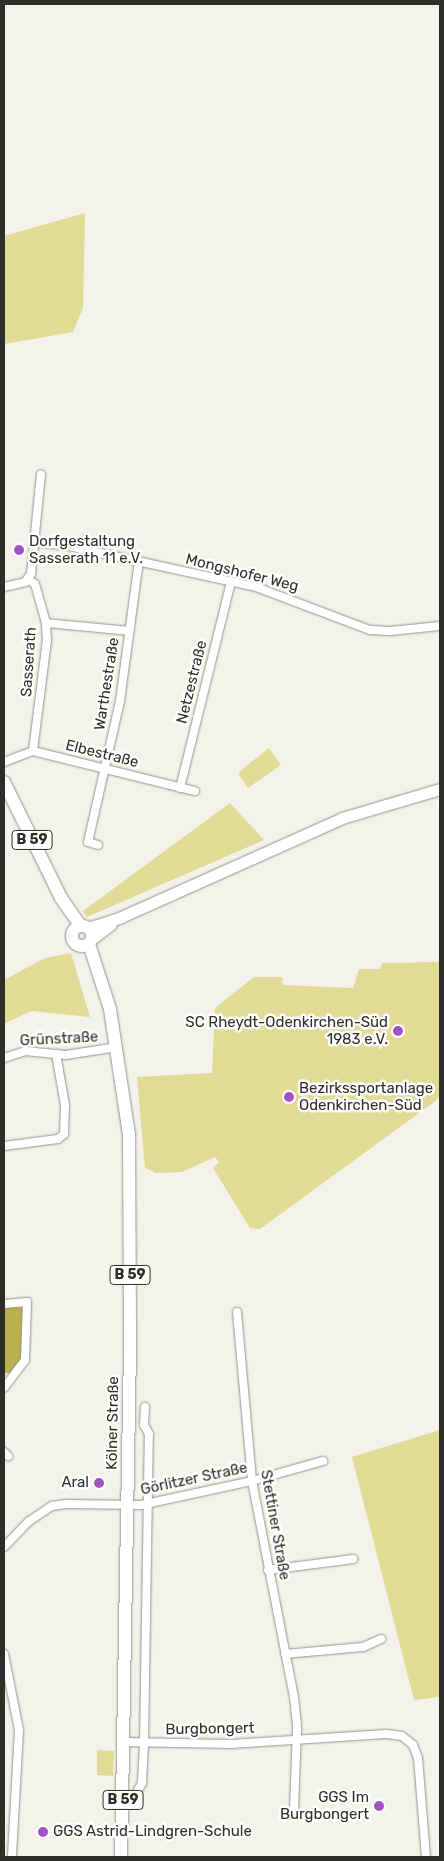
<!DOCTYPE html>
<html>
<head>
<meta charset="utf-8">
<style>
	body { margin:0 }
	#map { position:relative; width:444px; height:1861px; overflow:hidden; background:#f3f2eb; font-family:Rubik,sans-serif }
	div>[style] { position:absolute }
	.green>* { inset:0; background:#e1db95 }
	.water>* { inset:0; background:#bcb24d }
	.roads { filter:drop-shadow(0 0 1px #93928c) drop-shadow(0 0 1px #93928c) }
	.street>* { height:8px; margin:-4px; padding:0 4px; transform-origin:4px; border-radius:4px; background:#fff }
	.secondary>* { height:11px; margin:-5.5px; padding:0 5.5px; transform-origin:5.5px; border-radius:5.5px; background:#fff }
	.primary>* { height:12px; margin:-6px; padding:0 6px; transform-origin:6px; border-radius:6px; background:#fff }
	.primary>.ring { margin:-6px; padding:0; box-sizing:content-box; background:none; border:12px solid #fff; border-radius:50% }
	.dots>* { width:14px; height:14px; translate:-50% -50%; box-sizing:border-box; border:2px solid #fffffe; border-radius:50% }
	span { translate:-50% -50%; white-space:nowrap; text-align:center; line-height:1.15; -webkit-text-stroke:5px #fffffe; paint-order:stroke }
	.shield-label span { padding:1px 4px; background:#fffffe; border:1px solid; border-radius:4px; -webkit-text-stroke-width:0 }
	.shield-label { font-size:14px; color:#2d2d2a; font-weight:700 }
	.poi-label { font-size:15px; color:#2d2d2a }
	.left { translate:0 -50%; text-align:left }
	.right { translate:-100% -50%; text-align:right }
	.street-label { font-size:15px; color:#2d2d2a }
	.frame { position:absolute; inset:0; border:5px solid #2d2d2a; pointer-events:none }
</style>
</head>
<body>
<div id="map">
	<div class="green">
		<div style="clip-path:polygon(85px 213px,83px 308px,73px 332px,4px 344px,4px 236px)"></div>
		<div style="clip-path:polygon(269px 748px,281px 765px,248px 788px,239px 775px,240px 771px)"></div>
		<div style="clip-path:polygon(230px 803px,264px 840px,87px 917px,83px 911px)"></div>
		<div style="clip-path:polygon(71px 953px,90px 1017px,31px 1011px,4px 1024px,4px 980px,45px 958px)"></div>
		<div style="clip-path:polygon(440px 962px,440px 1094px,437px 1100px,260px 1229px,250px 1228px,213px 1168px,219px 1162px,215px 1157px,182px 1172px,156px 1173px,145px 1168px,137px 1077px,212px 1073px,215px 1008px,254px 977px,282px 977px,283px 985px,353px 988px,359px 969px,380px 969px,382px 963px)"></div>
		<div style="clip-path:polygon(440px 1430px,440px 1697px,414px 1700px,352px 1457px)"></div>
		<div style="clip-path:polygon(97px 1750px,114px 1751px,113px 1776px,97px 1775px)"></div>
	</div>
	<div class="water">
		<div style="clip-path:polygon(20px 1305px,23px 1311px,24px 1356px,11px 1373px,4px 1373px,4px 1307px)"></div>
	</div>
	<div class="roads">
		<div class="street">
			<div style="left:35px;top:542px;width:38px;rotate:7deg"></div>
			<div style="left:73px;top:547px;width:187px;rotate:12.3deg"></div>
			<div style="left:256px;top:587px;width:122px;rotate:20.7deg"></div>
			<div style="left:370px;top:630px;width:20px;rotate:3deg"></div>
			<div style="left:390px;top:631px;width:50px;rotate:-5.7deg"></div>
			<div style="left:29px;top:580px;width:7px;rotate:34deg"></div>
			<div style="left:35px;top:584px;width:41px;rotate:74.2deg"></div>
			<div style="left:46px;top:623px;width:17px;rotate:87deg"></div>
			<div style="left:47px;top:640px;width:112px;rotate:97.2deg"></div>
			<div style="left:4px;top:587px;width:22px;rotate:-13deg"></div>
			<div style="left:25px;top:582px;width:10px;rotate:-53deg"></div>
			<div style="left:31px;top:574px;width:100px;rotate:-84.3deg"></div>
			<div style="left:46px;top:623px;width:83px;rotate:5.5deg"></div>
			<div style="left:4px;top:762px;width:31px;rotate:-21deg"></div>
			<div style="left:33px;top:751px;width:167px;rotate:13.9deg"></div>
			<div style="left:180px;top:788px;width:212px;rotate:-76.1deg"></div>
			<div style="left:98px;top:845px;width:10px;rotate:-163deg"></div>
			<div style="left:88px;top:842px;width:145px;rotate:-77.2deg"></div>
			<div style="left:120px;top:701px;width:141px;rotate:-82.3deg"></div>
			<div style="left:4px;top:1058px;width:22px;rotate:-18deg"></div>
			<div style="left:25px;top:1051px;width:41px;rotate:5.6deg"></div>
			<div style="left:66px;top:1055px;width:52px;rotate:-8.9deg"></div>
			<div style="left:4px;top:1146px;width:54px;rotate:-7.4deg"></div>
			<div style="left:58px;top:1139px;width:8px;rotate:-40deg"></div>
			<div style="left:64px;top:1134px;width:29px;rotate:-88deg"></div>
			<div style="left:65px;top:1105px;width:52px;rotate:-100deg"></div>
			<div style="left:4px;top:1304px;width:23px;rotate:-5deg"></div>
			<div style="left:27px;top:1302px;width:58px;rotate:92deg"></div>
			<div style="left:25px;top:1360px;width:35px;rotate:127deg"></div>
			<div style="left:237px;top:1312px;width:170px;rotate:84.9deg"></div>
			<div style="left:252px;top:1481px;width:220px;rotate:79deg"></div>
			<div style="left:294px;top:1697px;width:31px;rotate:84deg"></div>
			<div style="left:297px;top:1728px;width:81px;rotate:92.1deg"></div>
			<div style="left:4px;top:1452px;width:6px;rotate:45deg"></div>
			<div style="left:4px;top:1547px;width:35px;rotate:-46deg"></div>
			<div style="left:28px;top:1522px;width:29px;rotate:-34deg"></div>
			<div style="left:52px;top:1506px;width:14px;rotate:-8deg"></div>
			<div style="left:66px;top:1504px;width:75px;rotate:0.8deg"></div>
			<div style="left:141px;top:1505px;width:114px;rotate:-12.2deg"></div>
			<div style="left:252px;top:1481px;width:74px;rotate:-15.7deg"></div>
			<div style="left:268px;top:1570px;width:86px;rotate:-7.4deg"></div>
			<div style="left:4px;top:1654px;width:77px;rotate:78.8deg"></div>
			<div style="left:19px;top:1730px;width:127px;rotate:93.2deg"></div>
			<div style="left:285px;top:1654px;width:78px;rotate:-5.1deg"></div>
			<div style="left:363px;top:1647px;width:20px;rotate:-24deg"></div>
			<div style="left:124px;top:1742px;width:107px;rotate:1.1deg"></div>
			<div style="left:231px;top:1744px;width:155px;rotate:-3.7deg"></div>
			<div style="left:386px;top:1734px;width:16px;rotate:7deg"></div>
			<div style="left:402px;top:1736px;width:14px;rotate:39deg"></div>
			<div style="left:413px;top:1745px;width:14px;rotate:69deg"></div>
			<div style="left:418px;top:1758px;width:99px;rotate:85.4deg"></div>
			<div style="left:138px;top:1790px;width:8px;rotate:-60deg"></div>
			<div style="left:142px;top:1783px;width:40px;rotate:-87.1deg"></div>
			<div style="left:144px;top:1743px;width:309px;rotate:-89.1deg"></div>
			<div style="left:149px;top:1434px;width:10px;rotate:-119deg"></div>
			<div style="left:144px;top:1425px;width:18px;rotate:-87deg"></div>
		</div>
		<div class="secondary">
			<div style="left:88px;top:928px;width:35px;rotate:-18deg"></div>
			<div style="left:121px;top:917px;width:242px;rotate:-24.1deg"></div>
			<div style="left:342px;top:818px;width:102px;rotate:-16.5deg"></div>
			<div style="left:92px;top:939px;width:24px;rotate:-38deg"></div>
		</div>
		<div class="primary">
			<div style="left:4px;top:782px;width:129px;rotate:63.8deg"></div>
			<div style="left:61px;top:898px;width:33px;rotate:55deg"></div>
			<div class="ring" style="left:72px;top:926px;width:8px;height:8px"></div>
			<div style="left:89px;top:944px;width:68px;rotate:72.1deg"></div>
			<div style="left:110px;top:1009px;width:127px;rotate:81.4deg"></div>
			<div style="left:129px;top:1135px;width:214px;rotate:89.7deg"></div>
			<div style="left:130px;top:1349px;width:508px;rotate:91.01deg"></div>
		</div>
	</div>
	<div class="dots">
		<div style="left:19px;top:550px;background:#9f53c4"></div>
		<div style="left:398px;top:1031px;background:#9f53c4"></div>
		<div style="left:289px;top:1097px;background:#9f53c4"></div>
		<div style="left:99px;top:1483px;background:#9f53c4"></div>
		<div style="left:379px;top:1806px;background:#9f53c4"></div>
		<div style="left:43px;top:1832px;background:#9f53c4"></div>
	</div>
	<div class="shield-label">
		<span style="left:32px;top:840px">B 59</span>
		<span style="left:130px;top:1275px">B 59</span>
		<span style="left:123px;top:1800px">B 59</span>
	</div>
	<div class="poi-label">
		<span class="left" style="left:29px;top:550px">Dorfgestaltung<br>Sasserath 11 e.V.</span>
		<span class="right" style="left:388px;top:1031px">SC Rheydt-Odenkirchen-Süd<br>1983 e.V.</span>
		<span class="left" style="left:299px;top:1097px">Bezirkssportanlage<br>Odenkirchen-Süd</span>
		<span class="right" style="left:89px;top:1483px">Aral</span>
		<span class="right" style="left:369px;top:1806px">GGS Im<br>Burgbongert</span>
		<span class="left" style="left:53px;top:1832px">GGS Astrid-Lindgren-Schule</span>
	</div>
	<div class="street-label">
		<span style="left:242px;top:573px;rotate:14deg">Mongshofer Weg</span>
		<span style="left:29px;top:662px;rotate:-86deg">Sasserath</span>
		<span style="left:192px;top:682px;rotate:-76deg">Netzestraße</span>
		<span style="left:107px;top:684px;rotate:-81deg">Warthestraße</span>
		<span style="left:102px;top:754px;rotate:14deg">Elbestraße</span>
		<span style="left:59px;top:1039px;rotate:-3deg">Grünstraße</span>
		<span style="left:113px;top:1423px;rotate:-89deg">Kölner Straße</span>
		<span style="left:194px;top:1479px;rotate:-12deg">Görlitzer Straße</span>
		<span style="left:275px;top:1525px;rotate:80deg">Stettiner Straße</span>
		<span style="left:210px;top:1729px;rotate:-1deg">Burgbongert</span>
	</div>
	<div class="frame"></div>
</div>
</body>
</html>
